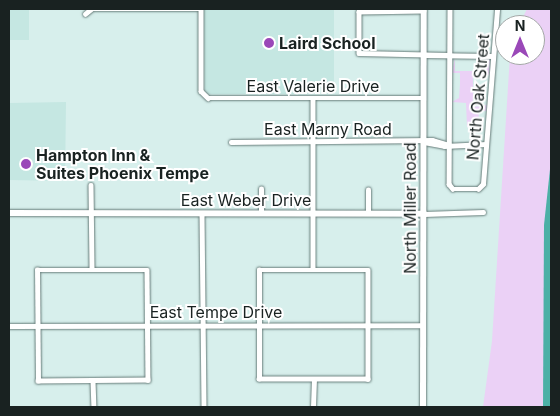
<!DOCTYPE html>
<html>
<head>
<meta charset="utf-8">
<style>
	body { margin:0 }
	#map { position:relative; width:560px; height:416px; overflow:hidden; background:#d7efec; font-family:Inter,sans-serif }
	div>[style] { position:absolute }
	.built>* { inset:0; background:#c5e7e2 }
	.green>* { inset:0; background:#ebd1f6 }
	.water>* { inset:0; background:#4cb0a6 }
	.roads { filter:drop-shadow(0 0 1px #657b78) drop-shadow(0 0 1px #657b78) }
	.minor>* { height:4.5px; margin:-2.25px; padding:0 2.25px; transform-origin:2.25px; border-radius:2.25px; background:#fff }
	.tertiary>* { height:5.5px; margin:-2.75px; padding:0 2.75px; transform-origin:2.75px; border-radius:2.75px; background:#fff }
	.dots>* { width:14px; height:14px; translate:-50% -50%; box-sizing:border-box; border:2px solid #fff; border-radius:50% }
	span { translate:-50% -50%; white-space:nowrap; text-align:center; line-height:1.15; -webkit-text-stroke:4px #fff; paint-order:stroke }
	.poi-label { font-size:16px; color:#192221; font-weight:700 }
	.left { translate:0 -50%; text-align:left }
	.street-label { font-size:16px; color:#192221 }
	.frame { position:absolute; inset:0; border:10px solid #192221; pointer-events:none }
	.north { position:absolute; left:495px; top:15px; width:50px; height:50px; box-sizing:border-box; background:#fff; border:1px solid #a3a7a6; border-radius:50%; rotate:0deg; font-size:14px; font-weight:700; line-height:20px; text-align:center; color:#192221 }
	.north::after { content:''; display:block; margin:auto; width:18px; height:22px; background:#9a48b8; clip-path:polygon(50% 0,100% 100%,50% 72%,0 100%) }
</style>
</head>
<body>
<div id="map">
	<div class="built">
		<div style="clip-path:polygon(9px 9px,29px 9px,29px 40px,9px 40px)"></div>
		<div style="clip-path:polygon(204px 9px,334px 9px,334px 94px,205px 94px)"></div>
		<div style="clip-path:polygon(66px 102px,65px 181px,9px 180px,9px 103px)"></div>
	</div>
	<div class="green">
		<div style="clip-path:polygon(527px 9px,551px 9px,551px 407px,483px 407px,492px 341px,510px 55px,535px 55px,535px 25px,519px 25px)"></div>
		<div style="clip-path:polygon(455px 58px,455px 71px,485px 71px,486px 58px,490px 60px,489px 75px,473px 75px,473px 107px,487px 105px,486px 111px,479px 111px,478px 127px,467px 127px,466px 103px,452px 102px,459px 98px,460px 84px,460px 73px,452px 73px)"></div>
	</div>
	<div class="water">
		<div style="clip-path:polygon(551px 160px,551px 407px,543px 407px,544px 225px)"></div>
	</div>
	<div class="roads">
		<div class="minor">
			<div style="left:201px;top:9px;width:82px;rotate:90deg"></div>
			<div style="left:201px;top:91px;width:10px;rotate:45deg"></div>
			<div style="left:208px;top:98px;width:216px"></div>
			<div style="left:450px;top:9px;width:175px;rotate:90.3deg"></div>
			<div style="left:449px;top:184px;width:6px;rotate:51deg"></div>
			<div style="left:453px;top:189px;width:25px"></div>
			<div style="left:478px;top:189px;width:7px;rotate:-45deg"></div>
			<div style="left:483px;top:184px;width:176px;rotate:-85.4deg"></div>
			<div style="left:424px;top:11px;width:65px;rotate:179.1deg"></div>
			<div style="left:359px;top:12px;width:41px;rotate:90deg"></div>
			<div style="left:359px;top:53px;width:90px;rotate:1.3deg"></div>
			<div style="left:85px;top:14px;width:8px;rotate:-40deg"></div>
			<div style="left:91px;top:9px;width:110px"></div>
			<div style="left:425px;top:55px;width:68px;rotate:0.8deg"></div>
			<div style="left:313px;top:98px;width:171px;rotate:90deg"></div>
			<div style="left:231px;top:142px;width:201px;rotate:-0.6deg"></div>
			<div style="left:432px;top:140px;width:18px;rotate:16deg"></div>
			<div style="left:424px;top:142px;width:20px;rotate:11deg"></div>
			<div style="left:444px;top:146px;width:42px;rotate:-2.7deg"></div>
			<div style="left:91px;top:185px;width:84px;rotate:89.3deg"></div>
			<div style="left:261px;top:213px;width:24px;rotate:-90deg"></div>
			<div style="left:368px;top:213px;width:23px;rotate:-90deg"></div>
			<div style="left:202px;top:214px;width:193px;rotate:89.4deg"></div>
			<div style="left:424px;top:214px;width:59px;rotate:-1.9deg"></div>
			<div style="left:37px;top:270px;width:110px"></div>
			<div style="left:147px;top:270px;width:110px;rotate:89.5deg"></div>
			<div style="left:148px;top:380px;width:110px;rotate:179.5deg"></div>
			<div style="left:38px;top:381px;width:111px;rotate:-90.5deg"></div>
			<div style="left:259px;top:270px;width:109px"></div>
			<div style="left:368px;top:270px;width:109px;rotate:90deg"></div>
			<div style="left:368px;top:379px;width:109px;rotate:180deg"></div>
			<div style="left:259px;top:379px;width:109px;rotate:-90deg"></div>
			<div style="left:9px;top:326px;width:414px;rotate:-0.1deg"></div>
			<div style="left:93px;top:381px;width:26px;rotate:88deg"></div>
			<div style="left:313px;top:407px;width:27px;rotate:-88deg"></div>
		</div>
		<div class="tertiary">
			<div style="left:9px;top:213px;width:415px;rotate:0.1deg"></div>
			<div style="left:423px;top:407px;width:398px;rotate:-89.9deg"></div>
		</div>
	</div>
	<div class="dots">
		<div style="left:269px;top:43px;background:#9a48b8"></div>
		<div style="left:26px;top:164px;background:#9a48b8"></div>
	</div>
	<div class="poi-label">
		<span class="left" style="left:279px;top:43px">Laird School</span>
		<span class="left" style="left:36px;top:164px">Hampton Inn &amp;<br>Suites Phoenix Tempe</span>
	</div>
	<div class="street-label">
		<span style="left:313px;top:86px">East Valerie Drive</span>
		<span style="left:478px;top:97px;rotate:-85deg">North Oak Street</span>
		<span style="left:328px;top:129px">East Marny Road</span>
		<span style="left:246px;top:200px">East Weber Drive</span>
		<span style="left:410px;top:208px;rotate:-90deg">North Miller Road</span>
		<span style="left:216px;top:312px">East Tempe Drive</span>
	</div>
	<div class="frame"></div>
	<div class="north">N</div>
</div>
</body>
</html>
